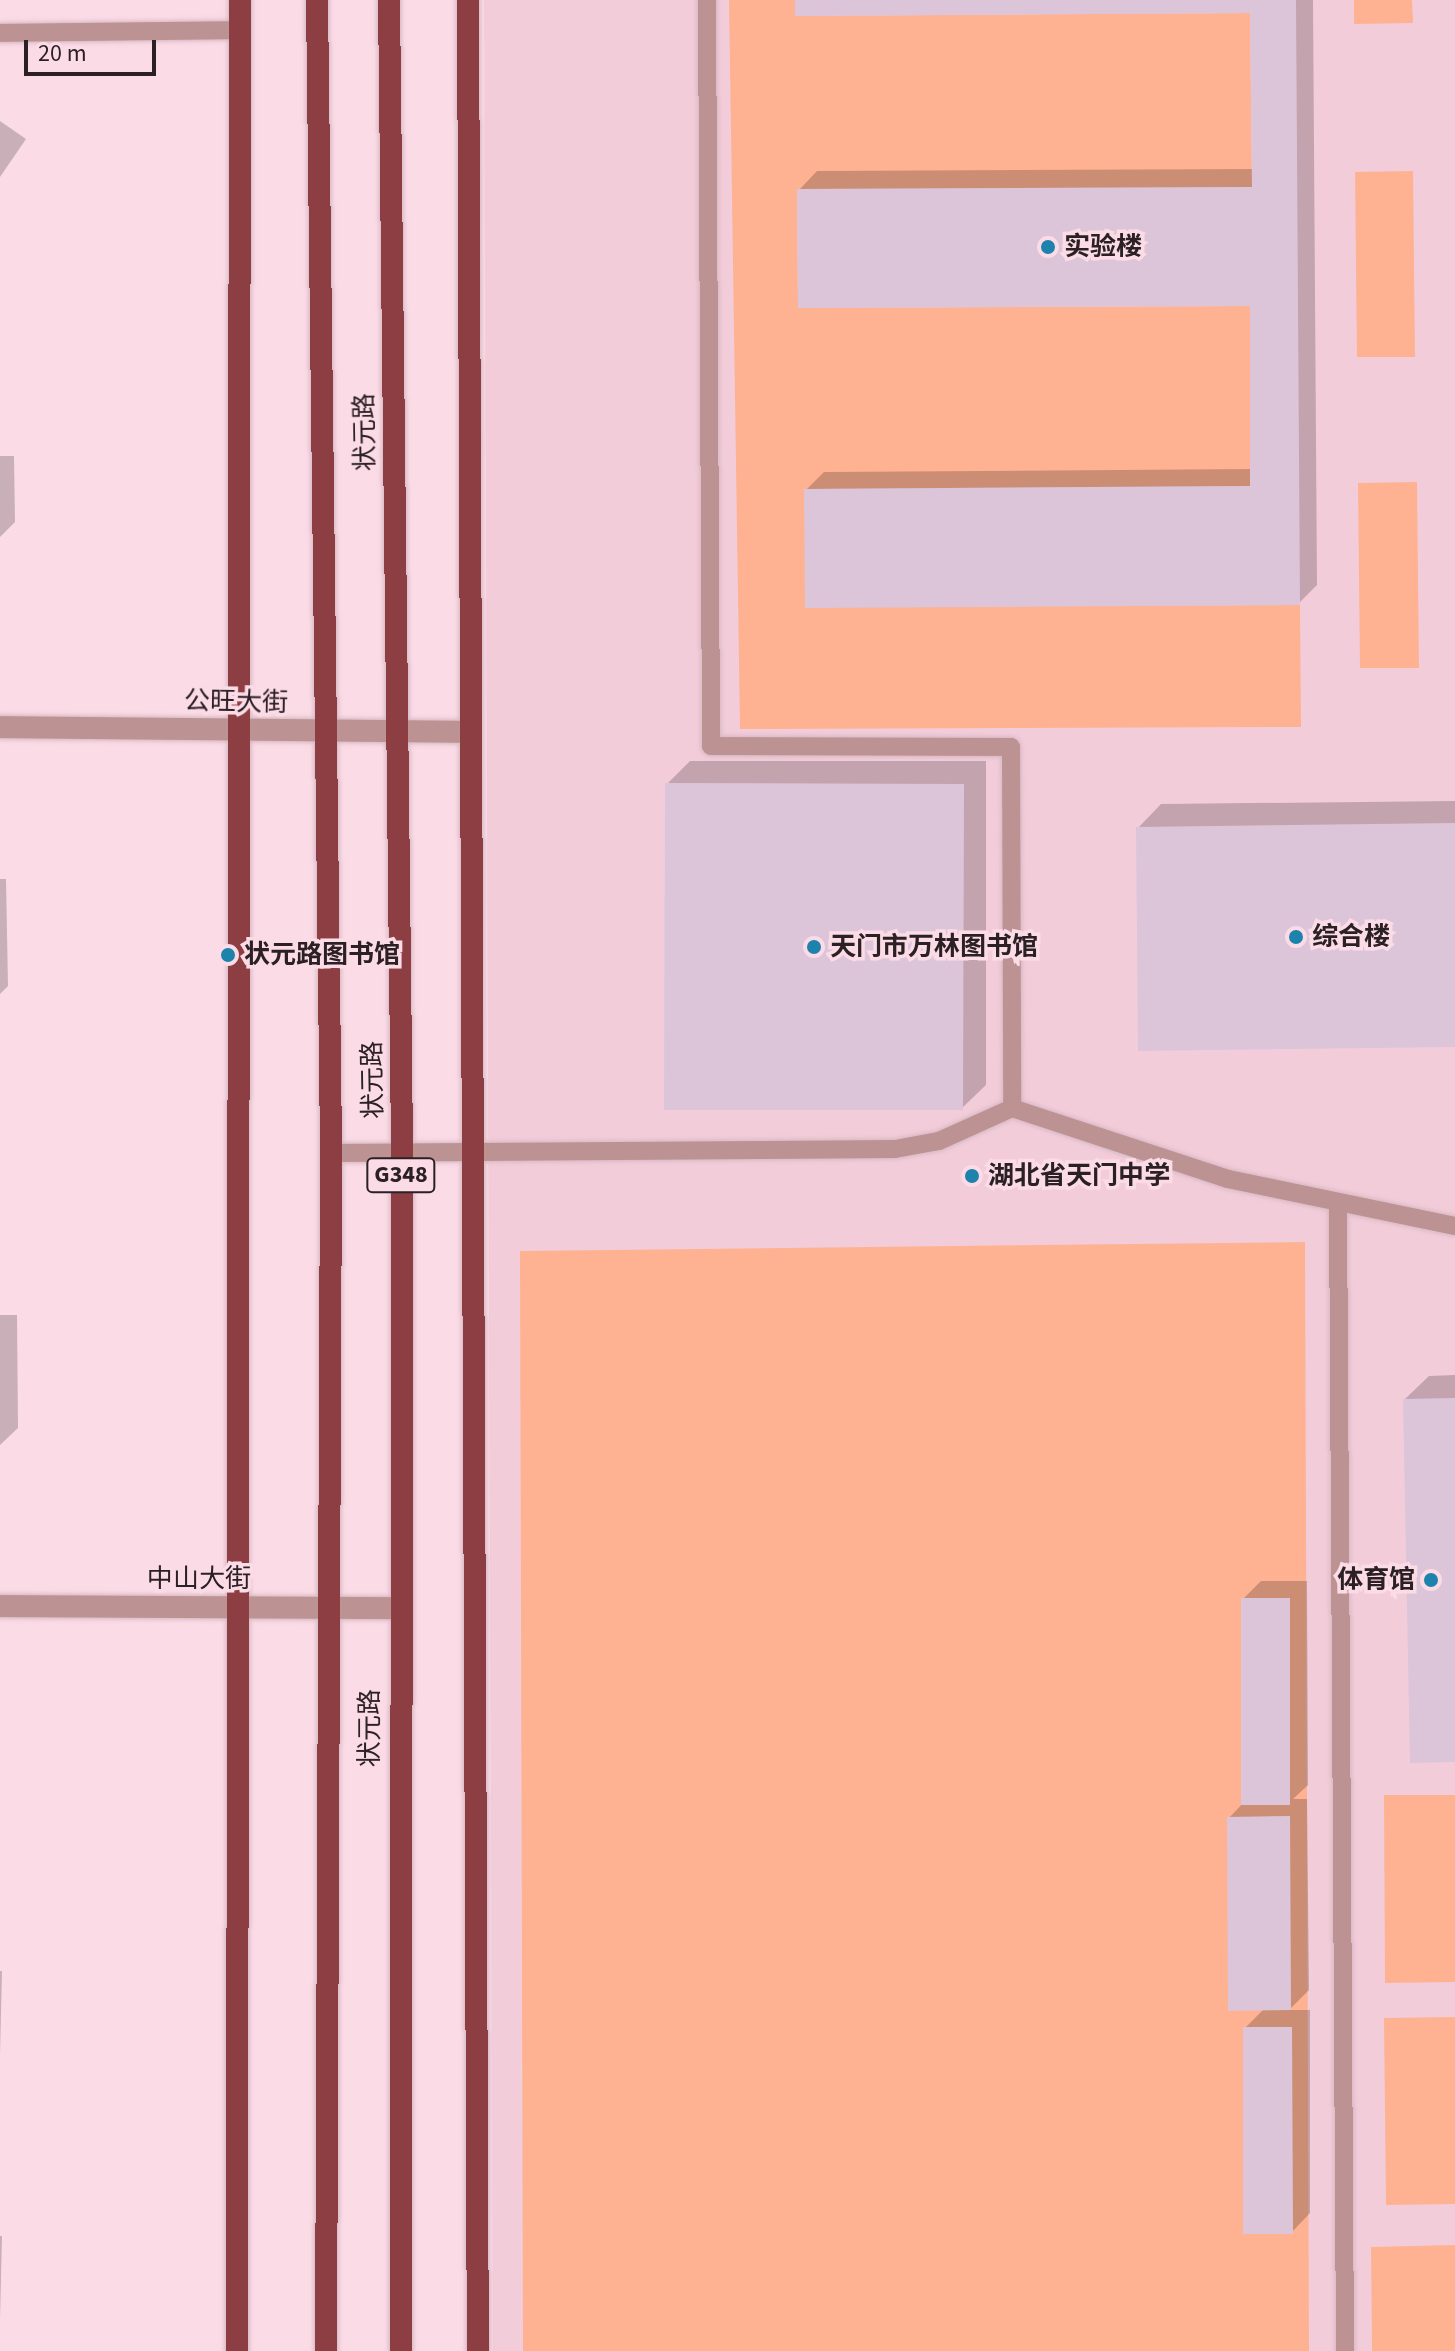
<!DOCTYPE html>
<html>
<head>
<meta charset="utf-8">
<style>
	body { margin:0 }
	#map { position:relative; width:1455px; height:2351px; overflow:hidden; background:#fbdbe6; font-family:"Source Sans 3","Noto Sans SC",sans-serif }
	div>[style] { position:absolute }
	.built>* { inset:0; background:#f3ccda }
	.green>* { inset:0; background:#feb292 }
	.shadow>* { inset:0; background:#0003 }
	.building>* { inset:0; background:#dcc5d9 }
	.roads { filter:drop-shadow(0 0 2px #d6b9c3) drop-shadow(0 0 2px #d6b9c3) }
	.service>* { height:18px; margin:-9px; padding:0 9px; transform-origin:9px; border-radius:9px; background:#bd9292 }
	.minor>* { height:22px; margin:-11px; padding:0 11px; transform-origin:11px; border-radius:11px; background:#bd9292 }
	.trunk>* { height:22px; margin:-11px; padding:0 11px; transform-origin:11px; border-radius:11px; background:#8c3e42 }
	.dots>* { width:22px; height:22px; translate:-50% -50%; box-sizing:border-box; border:4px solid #fbdbe6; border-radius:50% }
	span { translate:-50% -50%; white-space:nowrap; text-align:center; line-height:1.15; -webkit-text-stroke:7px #fbdbe6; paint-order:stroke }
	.shield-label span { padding:2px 6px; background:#fbdbe6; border:2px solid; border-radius:6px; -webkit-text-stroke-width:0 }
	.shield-label { font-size:24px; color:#2b2024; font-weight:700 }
	.poi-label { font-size:26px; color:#2b2024; font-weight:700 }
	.left { translate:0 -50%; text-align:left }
	.right { translate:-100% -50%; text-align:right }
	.street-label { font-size:26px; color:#2b2024 }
	.scale { position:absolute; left:24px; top:40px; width:132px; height:36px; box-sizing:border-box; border:4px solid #2b2024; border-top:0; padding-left:10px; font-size:24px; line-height:28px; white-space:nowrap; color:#2b2024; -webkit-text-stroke:6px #fbdbe6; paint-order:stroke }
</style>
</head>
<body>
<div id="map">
	<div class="built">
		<div style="clip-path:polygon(484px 0,1455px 0,1455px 2351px,493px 2351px)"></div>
	</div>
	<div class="green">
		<div style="clip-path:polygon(729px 0,795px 0,795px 16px,1250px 13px,1252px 187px,797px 189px,798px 308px,1250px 306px,1250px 486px,805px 489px,805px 607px,1300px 605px,1301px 727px,740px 729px)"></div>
		<div style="clip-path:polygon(1354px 0,1412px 0,1413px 23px,1354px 24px)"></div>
		<div style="clip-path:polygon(1413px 171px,1415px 357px,1357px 357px,1355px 172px)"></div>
		<div style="clip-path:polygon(1417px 482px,1419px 668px,1360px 668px,1358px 483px)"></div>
		<div style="clip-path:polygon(1305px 1242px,1309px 2351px,523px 2351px,520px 1251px)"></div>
		<div style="clip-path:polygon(1384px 1795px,1455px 1795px,1455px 1982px,1385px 1983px)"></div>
		<div style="clip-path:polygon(1455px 2017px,1455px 2204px,1386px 2205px,1384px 2018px)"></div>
		<div style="clip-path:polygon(1455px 2245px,1455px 2351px,1372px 2351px,1371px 2247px)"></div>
	</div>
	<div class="shadow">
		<div style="clip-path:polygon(797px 0,1313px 0,1317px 585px,1299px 603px,806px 490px,824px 472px,1252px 469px,1252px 304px,799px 190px,817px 171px,1254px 169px,1252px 11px)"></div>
		<div style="clip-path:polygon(0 121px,26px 139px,0 177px)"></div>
		<div style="clip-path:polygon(0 456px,14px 456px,15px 522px,0 537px)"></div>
		<div style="clip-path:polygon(690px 761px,986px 761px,986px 1085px,962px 1108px,667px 784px)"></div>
		<div style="clip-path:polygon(1455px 801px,1455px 1045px,1138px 828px,1161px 804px)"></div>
		<div style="clip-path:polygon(0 879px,6px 879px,8px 986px,0 994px)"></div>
		<div style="clip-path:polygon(0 1315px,17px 1315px,18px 1428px,0 1445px)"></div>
		<div style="clip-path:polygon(1455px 1375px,1455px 1760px,1405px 1399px,1429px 1376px)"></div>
		<div style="clip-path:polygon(1261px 1581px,1307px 1581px,1308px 1785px,1293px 1799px,1307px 1799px,1309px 1990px,1289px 2010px,1310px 2010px,1310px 2213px,1292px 2232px,1245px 2028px,1264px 2009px,1229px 1818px,1243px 1803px,1243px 1599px)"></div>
		<div style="clip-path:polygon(0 1971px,2px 1971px,0 2055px)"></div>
		<div style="clip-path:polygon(0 2236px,2px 2236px,0 2320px)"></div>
	</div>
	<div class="building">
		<div style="clip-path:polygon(795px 0,1296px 0,1300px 605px,805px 608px,804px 489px,1250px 486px,1250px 306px,798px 308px,797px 189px,1252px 187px,1250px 13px,795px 16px)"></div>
		<div style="clip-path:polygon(665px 783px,964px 784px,963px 1110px,664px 1110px)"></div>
		<div style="clip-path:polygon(1455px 823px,1455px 1047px,1138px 1051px,1136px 827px)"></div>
		<div style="clip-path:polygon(1455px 1398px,1455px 1762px,1410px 1763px,1403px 1399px)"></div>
		<div style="clip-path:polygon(1241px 1598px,1290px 1598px,1290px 1805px,1241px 1805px)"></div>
		<div style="clip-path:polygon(1290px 1816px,1291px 2010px,1228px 2011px,1227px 1817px)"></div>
		<div style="clip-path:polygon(1243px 2027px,1292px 2027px,1293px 2234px,1243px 2234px)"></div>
	</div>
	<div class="roads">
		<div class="service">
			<div style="left:707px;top:0;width:746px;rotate:89.69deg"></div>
			<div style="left:711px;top:746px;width:300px;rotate:0.2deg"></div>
			<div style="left:1011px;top:747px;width:361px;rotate:89.8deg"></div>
			<div style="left:0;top:33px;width:240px;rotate:-0.7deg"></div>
			<div style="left:331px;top:1153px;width:564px;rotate:-0.41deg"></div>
			<div style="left:895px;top:1149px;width:45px;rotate:-10.3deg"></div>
			<div style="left:939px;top:1141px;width:80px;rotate:-24.3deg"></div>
			<div style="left:1012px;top:1108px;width:227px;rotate:18.2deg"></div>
			<div style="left:1228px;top:1179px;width:232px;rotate:11.7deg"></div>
			<div style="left:1338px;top:1204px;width:1147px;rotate:89.65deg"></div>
		</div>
		<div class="minor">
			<div style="left:0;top:727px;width:471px;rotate:0.6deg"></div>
			<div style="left:0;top:1606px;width:398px;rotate:0.3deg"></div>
		</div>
		<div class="trunk">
			<div style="left:317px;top:0;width:1153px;rotate:89.3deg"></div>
			<div style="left:331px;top:1153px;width:1198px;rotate:90.24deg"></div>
			<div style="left:389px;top:0;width:1152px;rotate:89.35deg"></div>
			<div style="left:402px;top:1152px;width:1199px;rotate:90.05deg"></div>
			<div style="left:468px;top:0;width:2351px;rotate:89.76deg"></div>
			<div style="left:237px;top:2351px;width:2351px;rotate:-89.93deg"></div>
		</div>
	</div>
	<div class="dots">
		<div style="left:1048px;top:247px;background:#1d82ac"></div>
		<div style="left:1296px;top:937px;background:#1d82ac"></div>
		<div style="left:814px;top:947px;background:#1d82ac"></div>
		<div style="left:228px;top:955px;background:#1d82ac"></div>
		<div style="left:972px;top:1176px;background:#1d82ac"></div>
		<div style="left:1431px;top:1580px;background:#1d82ac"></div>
	</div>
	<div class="shield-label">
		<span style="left:401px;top:1175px">G348</span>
	</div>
	<div class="poi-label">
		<span class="left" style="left:1064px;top:247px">实验楼</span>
		<span class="left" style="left:1312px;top:937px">综合楼</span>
		<span class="left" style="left:830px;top:947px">天门市万林图书馆</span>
		<span class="left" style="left:244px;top:955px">状元路图书馆</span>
		<span class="left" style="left:988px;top:1176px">湖北省天门中学</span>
		<span class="right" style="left:1415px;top:1580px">体育馆</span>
	</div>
	<div class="street-label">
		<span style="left:365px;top:432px;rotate:-91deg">状元路</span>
		<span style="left:236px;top:702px;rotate:1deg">公旺大街</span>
		<span style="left:373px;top:1080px;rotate:-91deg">状元路</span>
		<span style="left:199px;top:1579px">中山大街</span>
		<span style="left:370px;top:1728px;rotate:-90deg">状元路</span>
	</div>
	<div class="scale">20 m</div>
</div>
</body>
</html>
